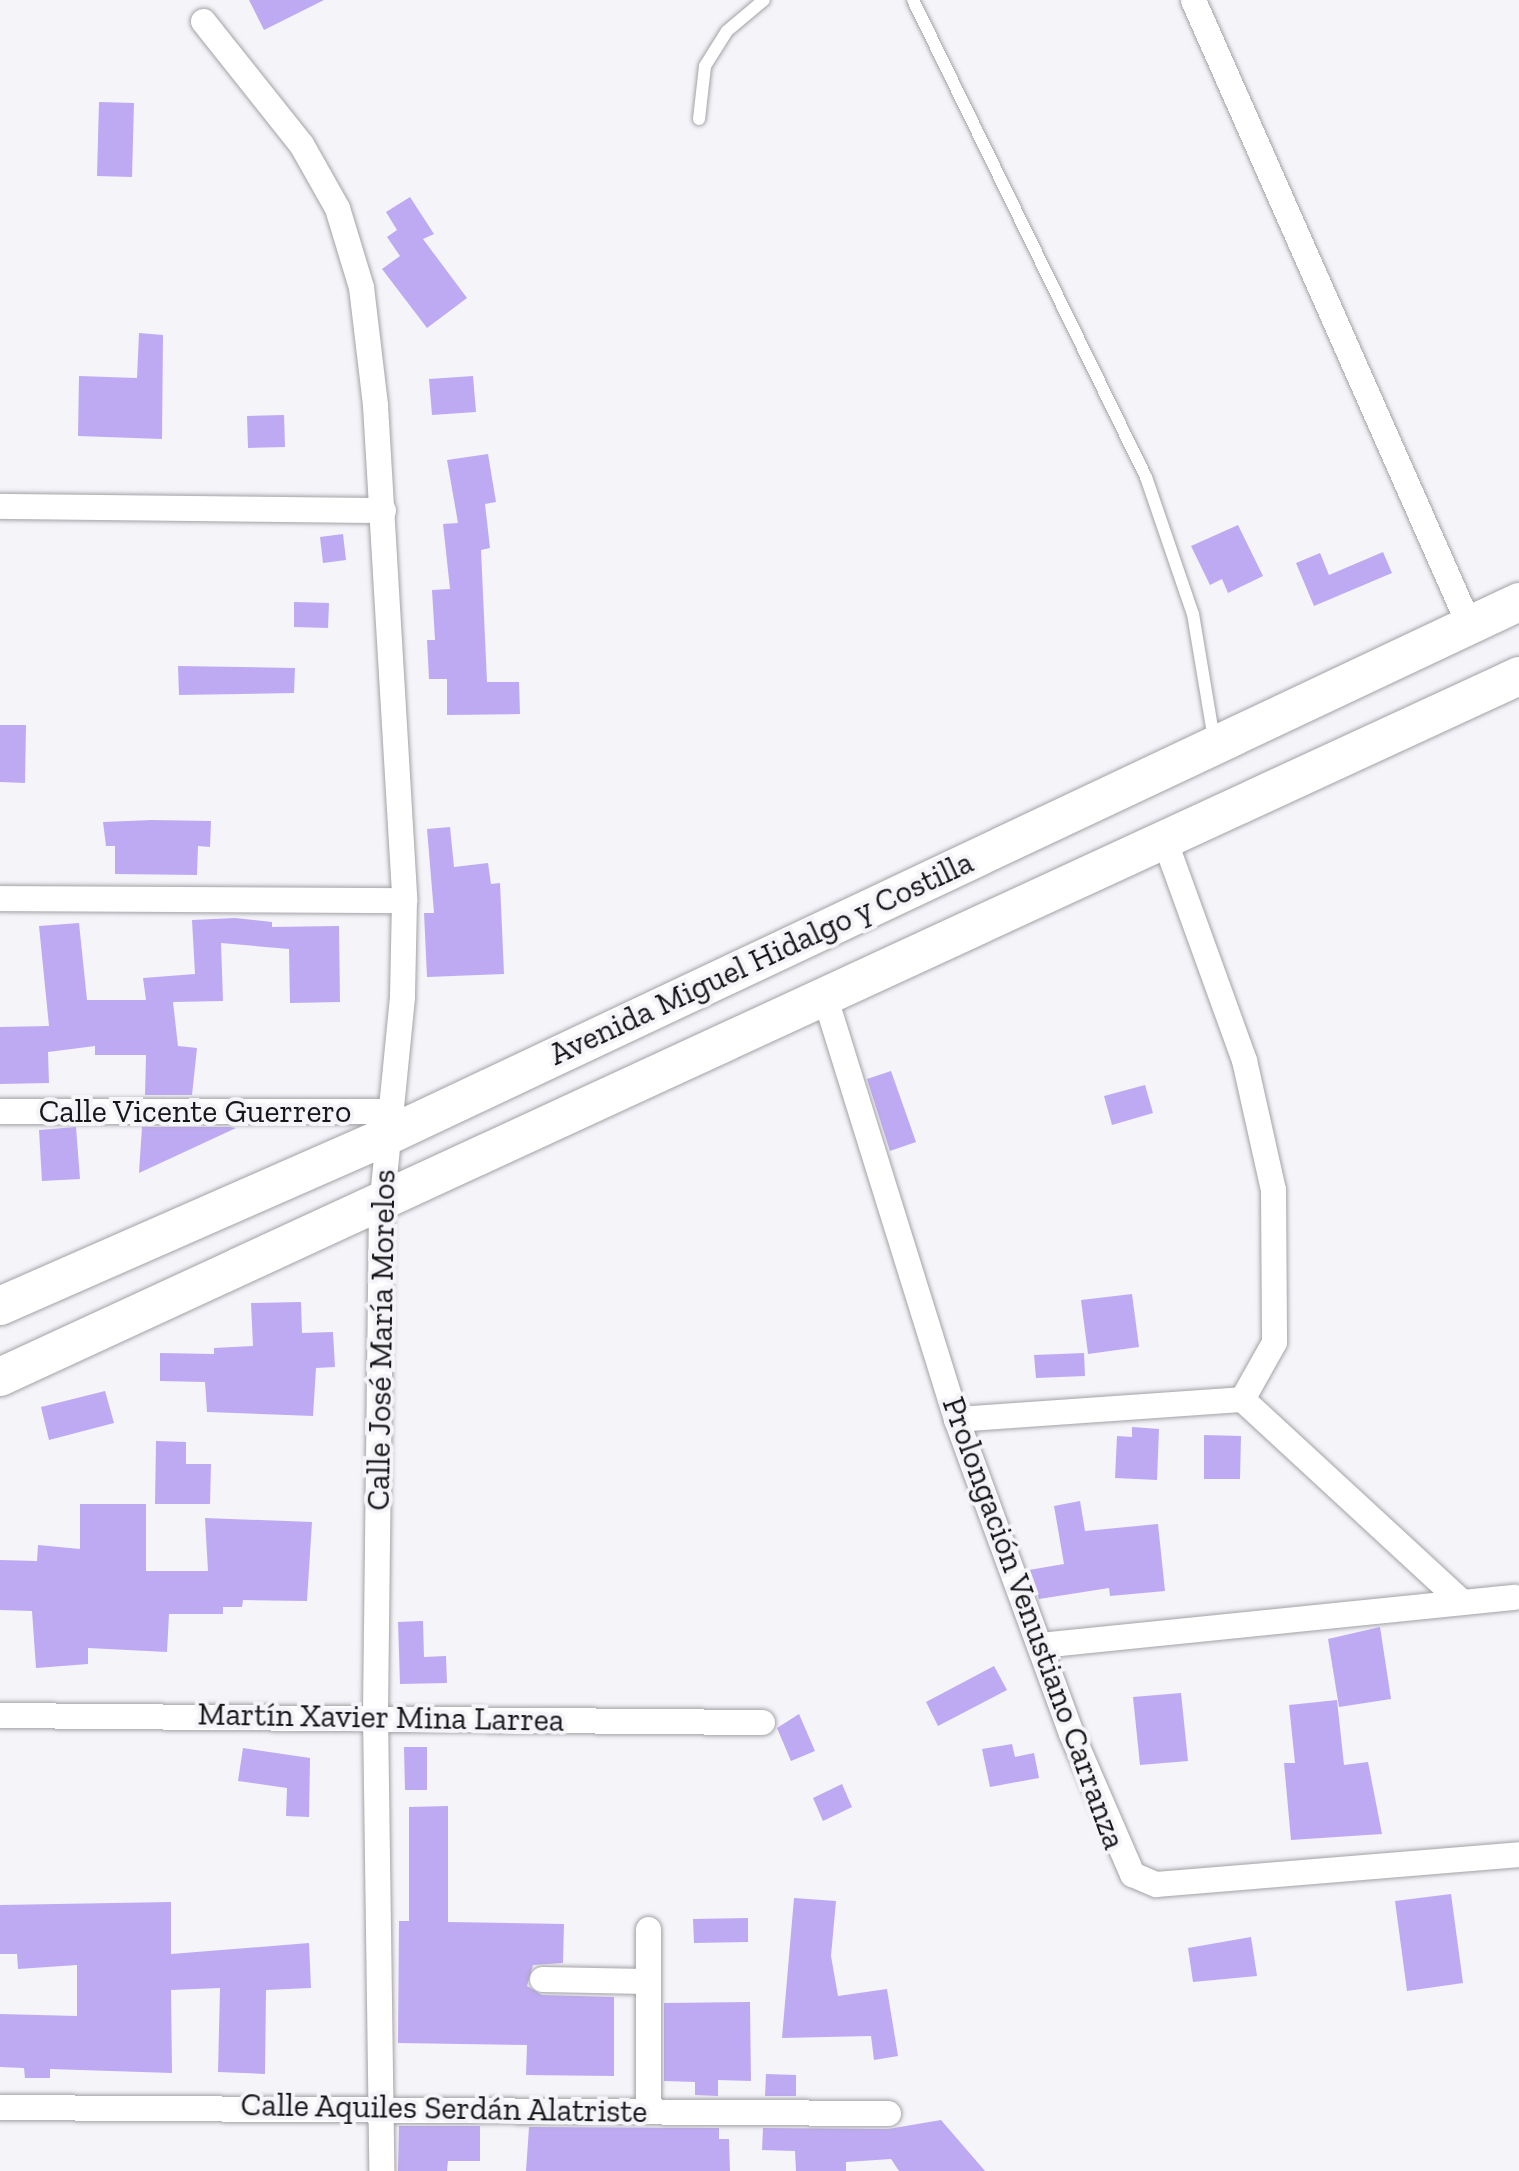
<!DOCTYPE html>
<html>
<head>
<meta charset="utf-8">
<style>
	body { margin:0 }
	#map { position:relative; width:1519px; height:2171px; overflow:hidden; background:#f5f4f9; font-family:"Zilla Slab",serif }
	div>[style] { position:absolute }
	.building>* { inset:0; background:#beaaf2 }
	.roads { filter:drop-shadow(0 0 2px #a3a2a6) drop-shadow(0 0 2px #a3a2a6) }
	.lane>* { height:12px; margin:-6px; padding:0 6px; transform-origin:6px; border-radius:6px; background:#fff }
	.street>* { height:25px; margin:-12.5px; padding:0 12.5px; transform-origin:12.5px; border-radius:12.5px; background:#fff }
	.secondary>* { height:38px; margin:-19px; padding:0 19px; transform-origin:19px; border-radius:19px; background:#fff }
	span { translate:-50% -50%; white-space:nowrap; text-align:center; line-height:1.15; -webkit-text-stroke:8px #f5f4f9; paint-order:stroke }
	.street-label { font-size:32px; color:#171718 }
</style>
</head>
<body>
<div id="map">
	<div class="building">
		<div style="clip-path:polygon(249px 0,324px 0,264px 30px)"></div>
		<div style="clip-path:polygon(99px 102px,134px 103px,132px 177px,97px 176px)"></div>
		<div style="clip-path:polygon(410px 197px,434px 234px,423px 239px,467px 298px,427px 328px,382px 269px,400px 256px,387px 237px,397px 230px,386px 212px)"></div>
		<div style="clip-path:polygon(139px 333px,163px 335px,162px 439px,78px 436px,79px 376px,137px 378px)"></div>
		<div style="clip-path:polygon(473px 376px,476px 412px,432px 415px,429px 379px)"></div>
		<div style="clip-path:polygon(284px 415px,285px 447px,248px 448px,247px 416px)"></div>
		<div style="clip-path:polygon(488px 454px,496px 502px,485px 504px,490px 548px,481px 550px,487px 682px,519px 682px,520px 714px,447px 715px,447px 679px,429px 679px,427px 640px,435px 640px,432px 590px,450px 589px,443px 524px,458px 523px,447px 460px)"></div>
		<div style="clip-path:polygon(1238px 525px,1263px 576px,1228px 593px,1222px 579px,1210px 585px,1191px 546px)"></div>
		<div style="clip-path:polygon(343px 534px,346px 560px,323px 563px,320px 537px)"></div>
		<div style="clip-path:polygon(1383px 552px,1392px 573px,1314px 606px,1296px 563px,1320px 553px,1329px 575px)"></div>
		<div style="clip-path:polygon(294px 602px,329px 603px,328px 628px,294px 627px)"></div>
		<div style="clip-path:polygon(178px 666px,295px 668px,294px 693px,179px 695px)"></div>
		<div style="clip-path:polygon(0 725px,26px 725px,25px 783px,0 782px)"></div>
		<div style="clip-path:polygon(152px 820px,211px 821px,210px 847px,198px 846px,197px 875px,115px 874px,115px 846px,106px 846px,103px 822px)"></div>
		<div style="clip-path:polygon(450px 827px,454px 867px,488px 863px,491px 884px,500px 883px,504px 974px,427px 977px,424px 913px,434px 913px,427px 829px)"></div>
		<div style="clip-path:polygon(235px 918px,272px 922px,272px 927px,339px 926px,340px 1002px,290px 1003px,289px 949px,221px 943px,223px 1001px,173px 1002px,178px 1046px,197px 1048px,192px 1095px,145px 1095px,146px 1055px,95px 1055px,95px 1046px,48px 1052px,49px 1083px,0 1084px,0 1027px,49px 1026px,39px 926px,79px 923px,87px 1000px,146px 1000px,143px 978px,195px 974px,192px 920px)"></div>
		<div style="clip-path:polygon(891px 1071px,916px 1142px,890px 1151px,867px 1079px)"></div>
		<div style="clip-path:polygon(1145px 1085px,1153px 1113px,1112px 1125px,1104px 1096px)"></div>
		<div style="clip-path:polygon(76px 1127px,80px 1179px,42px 1181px,39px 1130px)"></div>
		<div style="clip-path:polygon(142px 1127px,230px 1127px,236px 1128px,139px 1173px)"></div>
		<div style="clip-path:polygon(1132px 1294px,1139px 1347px,1088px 1354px,1081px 1300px)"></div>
		<div style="clip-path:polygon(301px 1302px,302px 1333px,333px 1332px,335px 1367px,316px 1368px,313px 1416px,207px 1412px,205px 1382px,160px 1381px,160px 1353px,214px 1354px,214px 1348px,253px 1346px,251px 1303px)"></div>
		<div style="clip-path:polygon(1084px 1353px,1085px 1376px,1036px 1378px,1034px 1355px)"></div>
		<div style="clip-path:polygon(105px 1391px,114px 1423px,49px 1440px,41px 1407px)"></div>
		<div style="clip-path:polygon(1132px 1427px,1159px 1429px,1157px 1480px,1115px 1478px,1117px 1436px,1132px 1437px)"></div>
		<div style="clip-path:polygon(1204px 1435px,1241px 1436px,1240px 1479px,1204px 1479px)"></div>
		<div style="clip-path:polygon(156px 1441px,186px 1442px,186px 1464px,211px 1464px,210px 1504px,155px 1504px)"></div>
		<div style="clip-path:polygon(1080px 1501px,1085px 1531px,1158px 1524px,1165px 1591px,1110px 1596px,1109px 1588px,1039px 1599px,1029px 1570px,1064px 1564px,1054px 1506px)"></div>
		<div style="clip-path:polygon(80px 1504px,146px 1504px,146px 1571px,208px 1571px,205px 1518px,312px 1522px,307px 1601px,243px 1600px,242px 1607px,223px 1607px,223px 1614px,169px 1614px,167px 1652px,88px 1648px,88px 1664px,36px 1668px,32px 1611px,0 1610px,0 1560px,37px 1561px,38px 1545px,80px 1549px)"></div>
		<div style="clip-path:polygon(423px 1621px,424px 1657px,446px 1656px,447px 1683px,400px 1684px,398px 1622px)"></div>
		<div style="clip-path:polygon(1380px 1627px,1391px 1699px,1339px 1707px,1328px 1639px)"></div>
		<div style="clip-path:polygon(994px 1666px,1007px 1690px,938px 1726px,926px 1702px)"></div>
		<div style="clip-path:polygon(1181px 1693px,1188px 1761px,1140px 1765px,1133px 1697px)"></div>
		<div style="clip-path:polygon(1337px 1700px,1344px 1765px,1368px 1762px,1382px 1834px,1291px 1840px,1284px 1763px,1295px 1763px,1289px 1705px)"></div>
		<div style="clip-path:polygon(799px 1714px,815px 1751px,791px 1761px,777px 1728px)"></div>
		<div style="clip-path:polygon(1012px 1744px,1015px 1757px,1034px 1753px,1039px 1778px,990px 1787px,982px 1749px)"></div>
		<div style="clip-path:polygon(404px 1747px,427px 1747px,427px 1790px,405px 1790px)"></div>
		<div style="clip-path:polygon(243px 1748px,310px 1758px,309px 1817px,286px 1816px,287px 1788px,238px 1781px)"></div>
		<div style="clip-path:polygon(842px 1784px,852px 1807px,823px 1821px,813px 1798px)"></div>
		<div style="clip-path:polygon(448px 1806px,448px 1922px,564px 1924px,563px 1963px,533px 1965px,527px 1986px,542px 1995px,614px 1997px,614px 2076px,526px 2075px,527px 2045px,398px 2043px,399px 1921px,409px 1921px,409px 1807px)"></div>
		<div style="clip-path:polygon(1451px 1894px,1463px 1983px,1407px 1991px,1395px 1901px)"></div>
		<div style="clip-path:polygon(794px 1898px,836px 1901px,831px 1956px,838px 1996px,887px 1989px,898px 2056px,874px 2060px,871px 2036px,782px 2038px)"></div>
		<div style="clip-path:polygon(171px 1902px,171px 1954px,309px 1943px,311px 1988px,266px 1990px,265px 2074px,218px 2072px,220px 1988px,171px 1990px,172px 2073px,50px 2069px,50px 2078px,25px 2078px,24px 2068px,0 2067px,0 2014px,77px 2016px,77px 1965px,18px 1969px,17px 1954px,0 1954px,0 1905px)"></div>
		<div style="clip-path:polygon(748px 1918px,748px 1942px,694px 1943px,693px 1919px)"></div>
		<div style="clip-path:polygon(1251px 1937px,1257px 1976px,1193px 1982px,1188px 1948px)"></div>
		<div style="clip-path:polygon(750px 2002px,751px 2081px,718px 2080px,718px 2096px,695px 2095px,695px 2082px,664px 2081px,664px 2003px)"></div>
		<div style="clip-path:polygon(766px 2074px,796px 2075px,796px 2096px,765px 2096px)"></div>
		<div style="clip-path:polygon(941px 2120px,985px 2171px,899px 2171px,891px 2159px,846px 2162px,846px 2171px,796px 2171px,795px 2151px,762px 2150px,763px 2128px,888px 2129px)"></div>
		<div style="clip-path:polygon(399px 2126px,480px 2126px,480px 2161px,448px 2161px,447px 2171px,398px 2171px)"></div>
		<div style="clip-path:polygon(529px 2127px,719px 2128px,719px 2139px,729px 2139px,730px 2171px,526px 2171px)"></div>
	</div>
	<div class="roads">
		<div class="lane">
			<div style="left:913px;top:0;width:531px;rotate:63.97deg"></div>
			<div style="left:1146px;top:477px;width:145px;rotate:71.1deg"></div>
			<div style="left:1193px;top:614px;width:128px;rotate:80.5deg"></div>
			<div style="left:699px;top:119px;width:53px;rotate:-83.5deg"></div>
			<div style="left:705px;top:66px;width:41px;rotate:-57.8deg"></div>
			<div style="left:727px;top:31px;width:48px;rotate:-40deg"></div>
		</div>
		<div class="street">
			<div style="left:1193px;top:0;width:683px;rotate:66.17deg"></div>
			<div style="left:203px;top:21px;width:157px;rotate:51.5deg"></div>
			<div style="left:301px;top:144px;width:73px;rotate:60.6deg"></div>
			<div style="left:337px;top:208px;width:83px;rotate:73.1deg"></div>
			<div style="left:361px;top:287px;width:119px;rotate:83.2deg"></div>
			<div style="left:375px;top:405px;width:496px;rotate:86.6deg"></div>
			<div style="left:404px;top:900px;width:97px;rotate:91.2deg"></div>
			<div style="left:402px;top:997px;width:210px;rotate:95.7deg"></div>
			<div style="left:381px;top:1206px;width:508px;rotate:90.68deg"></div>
			<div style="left:375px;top:1714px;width:457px;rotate:89.2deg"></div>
			<div style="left:0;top:506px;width:383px;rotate:0.6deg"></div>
			<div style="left:1164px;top:839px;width:235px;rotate:70.1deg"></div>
			<div style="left:1244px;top:1060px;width:133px;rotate:77.4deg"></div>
			<div style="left:1273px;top:1190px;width:152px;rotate:89.6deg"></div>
			<div style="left:1274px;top:1342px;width:65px;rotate:119.3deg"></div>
			<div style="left:0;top:898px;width:404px;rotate:0.3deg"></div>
			<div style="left:825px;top:998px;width:441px;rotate:72.7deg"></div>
			<div style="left:956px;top:1419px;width:334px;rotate:69.9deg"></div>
			<div style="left:1071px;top:1733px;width:154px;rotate:66.6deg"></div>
			<div style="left:1132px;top:1874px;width:26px;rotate:23deg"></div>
			<div style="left:1156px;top:1884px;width:364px;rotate:-4.7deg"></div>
			<div style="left:0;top:1111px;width:390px"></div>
			<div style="left:956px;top:1419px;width:287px;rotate:-4deg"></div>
			<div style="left:1242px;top:1399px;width:299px;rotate:42.7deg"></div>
			<div style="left:1040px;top:1645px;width:477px;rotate:-5.8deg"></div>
			<div style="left:0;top:1715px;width:762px;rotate:0.53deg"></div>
			<div style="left:648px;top:1929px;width:181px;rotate:90deg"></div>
			<div style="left:542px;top:1979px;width:105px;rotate:1.1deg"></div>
			<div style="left:0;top:2107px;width:888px;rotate:0.39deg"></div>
		</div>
		<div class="secondary">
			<div style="left:0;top:1306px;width:423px;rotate:-23.7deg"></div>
			<div style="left:387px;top:1136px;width:1252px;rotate:-25.25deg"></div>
			<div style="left:0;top:1377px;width:1673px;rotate:-24.77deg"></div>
		</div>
	</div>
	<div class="street-label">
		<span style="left:761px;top:958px;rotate:-25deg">Avenida Miguel Hidalgo y Costilla</span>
		<span style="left:195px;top:1111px">Calle Vicente Guerrero</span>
		<span style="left:381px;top:1340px;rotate:-89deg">Calle José María Morelos</span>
		<span style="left:1034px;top:1623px;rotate:70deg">Prolongación Venustiano Carranza</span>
		<span style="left:381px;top:1717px;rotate:1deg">Martín Xavier Mina Larrea</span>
		<span style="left:444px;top:2108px;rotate:1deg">Calle Aquiles Serdán Alatriste</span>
	</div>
</div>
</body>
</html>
